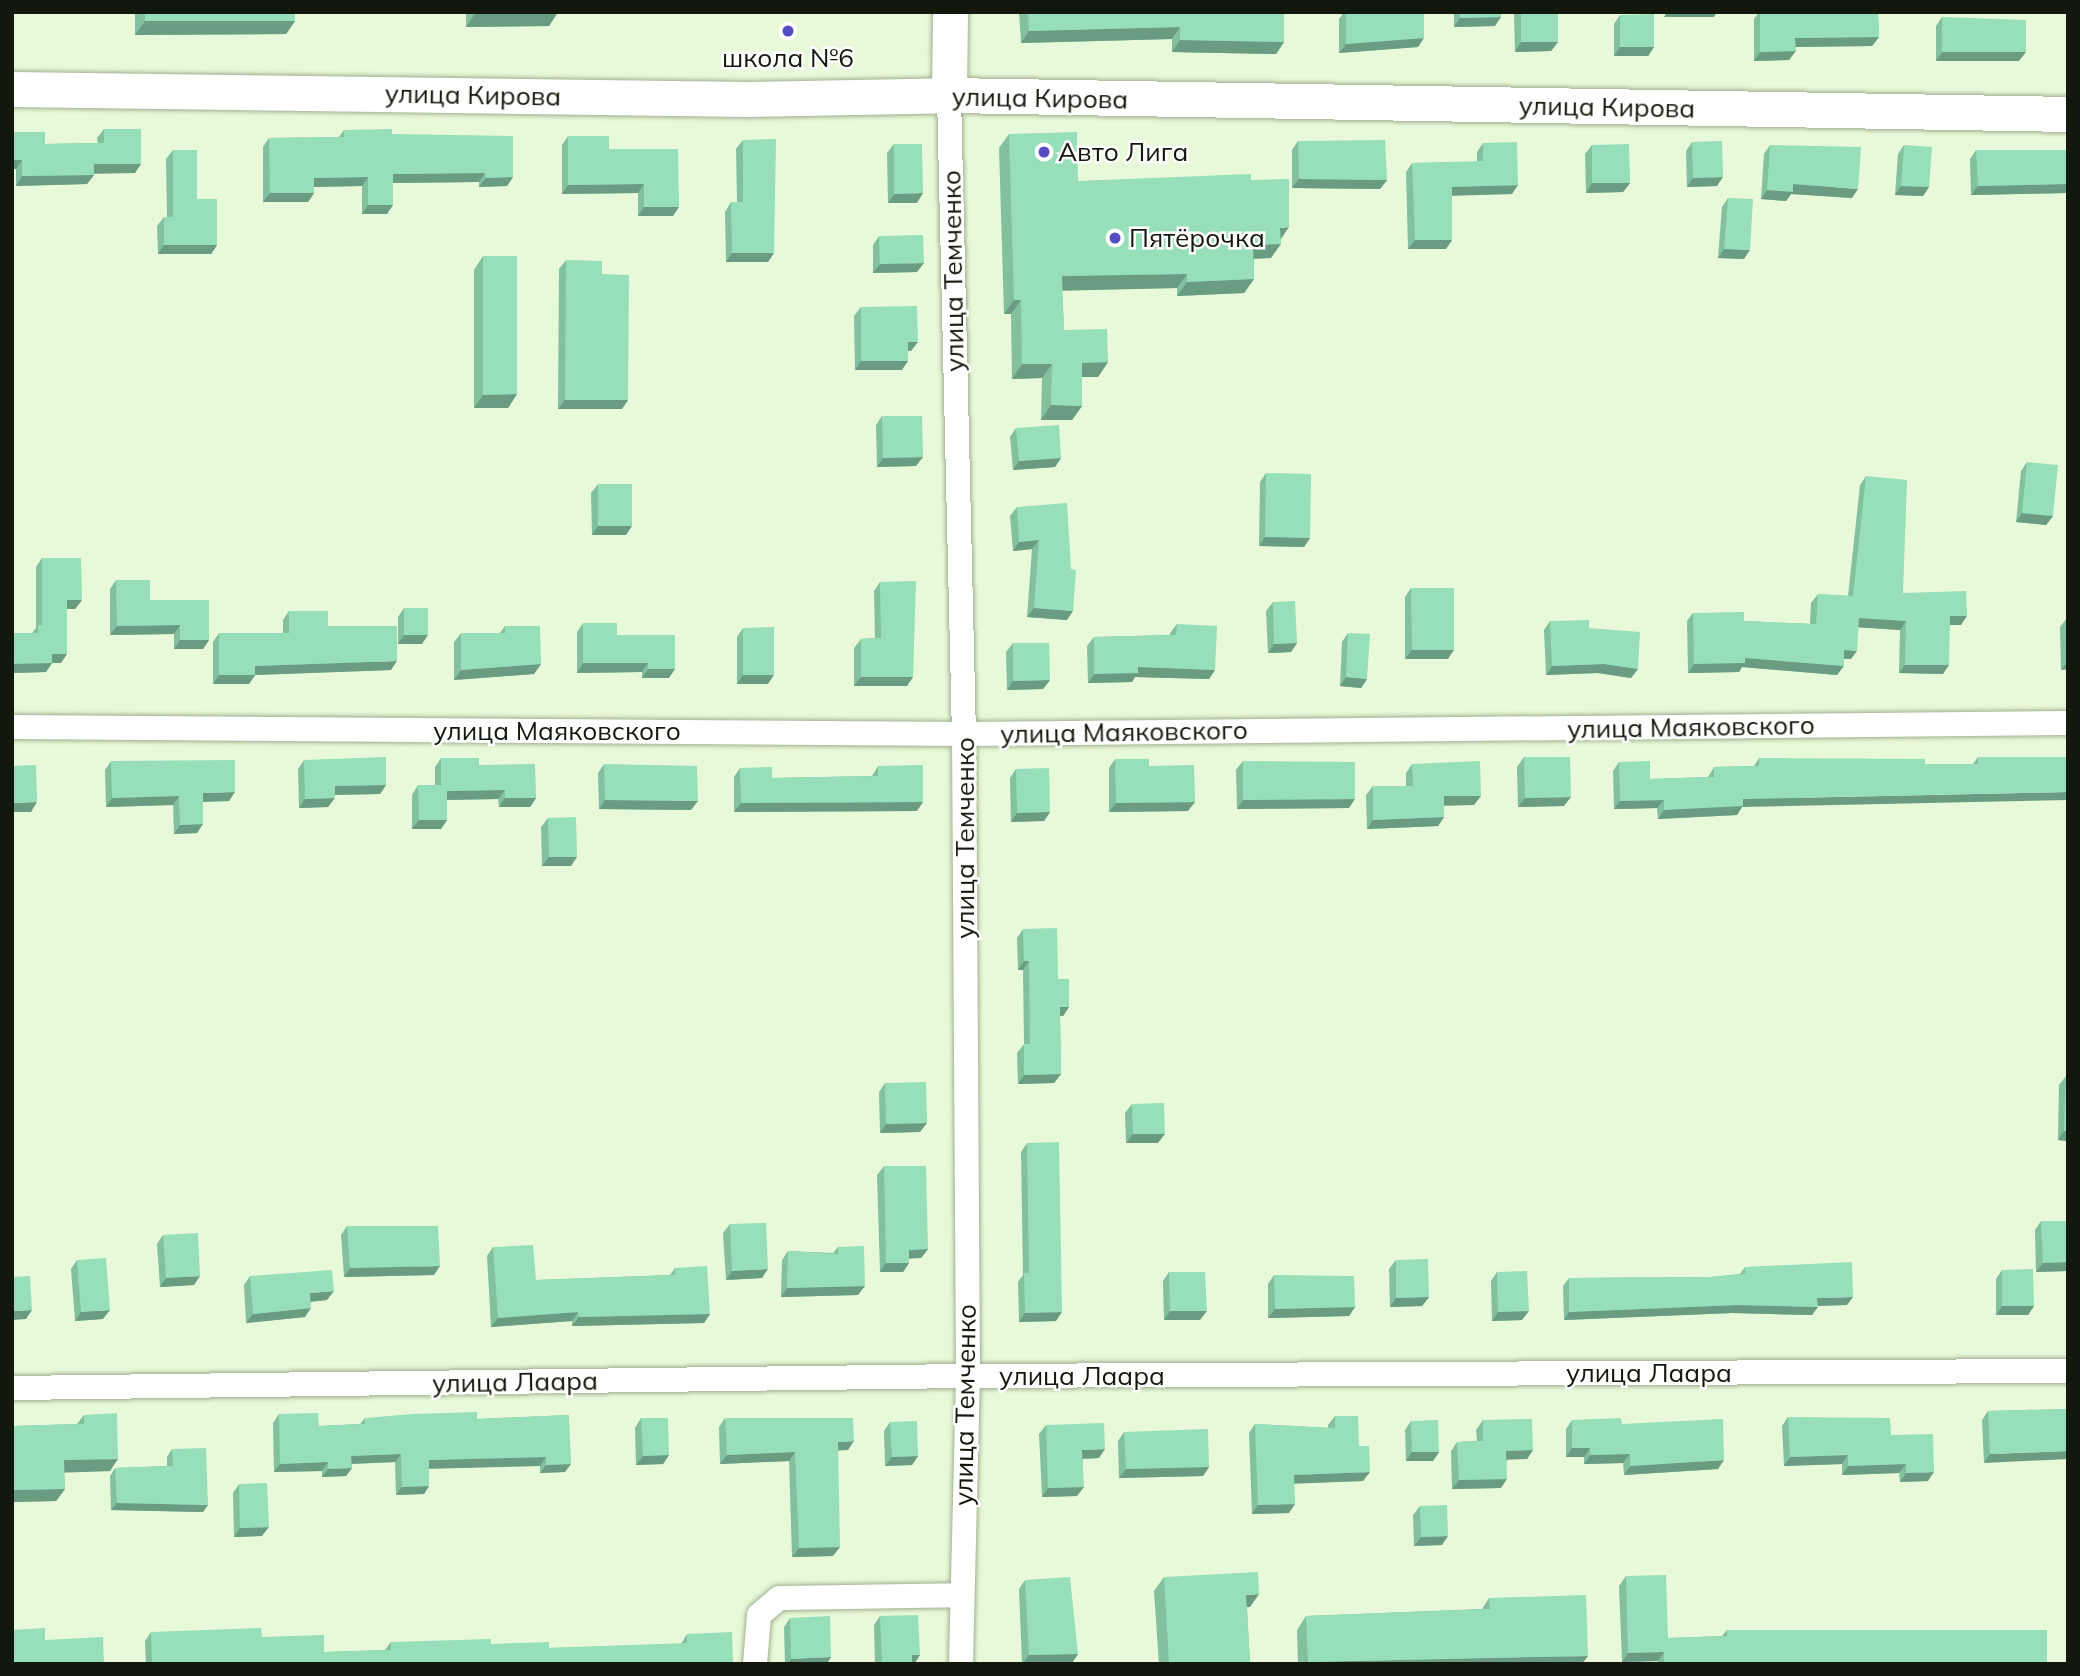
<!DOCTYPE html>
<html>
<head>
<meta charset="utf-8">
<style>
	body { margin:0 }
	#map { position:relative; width:2080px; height:1676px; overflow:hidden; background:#e7f9d8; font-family:Mulish,sans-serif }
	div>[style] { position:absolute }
	.roads { filter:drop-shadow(0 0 2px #9fb091) drop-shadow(0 0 2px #9fb091) }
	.street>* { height:24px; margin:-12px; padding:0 12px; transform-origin:12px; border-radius:12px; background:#fff }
	.secondary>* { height:35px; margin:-17.5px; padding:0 17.5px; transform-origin:17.5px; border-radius:17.5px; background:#fff }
	.wall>* { inset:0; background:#82c09f }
	.shaded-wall>* { inset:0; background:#6a9c82 }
	.building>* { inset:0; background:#97dfb9 }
	.dots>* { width:19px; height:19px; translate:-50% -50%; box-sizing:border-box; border:4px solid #fff; border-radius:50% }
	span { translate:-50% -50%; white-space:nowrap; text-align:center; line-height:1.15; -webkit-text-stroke:5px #fff; paint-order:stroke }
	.poi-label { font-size:26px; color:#12180c }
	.left { translate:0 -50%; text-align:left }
	.street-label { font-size:26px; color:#12180c }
	.frame { position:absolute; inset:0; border:14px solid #12180c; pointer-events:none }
</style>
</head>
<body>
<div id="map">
	<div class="roads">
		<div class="street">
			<div style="left:949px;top:95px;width:639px;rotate:88.66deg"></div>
			<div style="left:964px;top:734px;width:642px;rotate:89.64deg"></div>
			<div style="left:968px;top:1376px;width:288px;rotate:91.4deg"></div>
			<div style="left:12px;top:727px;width:952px;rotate:0.42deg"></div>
			<div style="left:964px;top:734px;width:1104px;rotate:-0.57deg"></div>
			<div style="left:12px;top:1388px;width:956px;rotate:-0.72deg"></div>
			<div style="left:968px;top:1376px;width:1100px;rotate:-0.26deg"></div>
			<div style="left:755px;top:1664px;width:49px;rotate:-85.3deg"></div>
			<div style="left:759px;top:1615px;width:26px;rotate:-40deg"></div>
			<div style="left:779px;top:1598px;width:181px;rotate:-0.9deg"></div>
		</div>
		<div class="secondary">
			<div style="left:12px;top:89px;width:736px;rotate:0.78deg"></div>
			<div style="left:748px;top:99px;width:201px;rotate:-1.1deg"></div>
			<div style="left:949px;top:95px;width:1119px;rotate:0.97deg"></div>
			<div style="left:949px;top:95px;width:83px;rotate:-89.3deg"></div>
		</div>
	</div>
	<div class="wall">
		<div style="clip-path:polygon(135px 12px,295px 12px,295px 21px,286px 34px,135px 35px)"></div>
		<div style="clip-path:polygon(466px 12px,558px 12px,549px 26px,466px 27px)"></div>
		<div style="clip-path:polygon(1019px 12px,1284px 12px,1284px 42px,1276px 54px,1172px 52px,1172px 39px,1021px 43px)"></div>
		<div style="clip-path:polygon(1344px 12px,1424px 12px,1418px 47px,1339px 53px,1339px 19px)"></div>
		<div style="clip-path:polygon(1454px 12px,1501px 12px,1495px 26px,1454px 27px)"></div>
		<div style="clip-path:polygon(1514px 12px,1558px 12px,1558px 42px,1551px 51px,1515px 52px)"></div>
		<div style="clip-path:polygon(1759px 12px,1878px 12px,1879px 37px,1872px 46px,1795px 47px,1789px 60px,1754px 61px,1754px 19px)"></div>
		<div style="clip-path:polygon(1620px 15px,1654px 47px,1648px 56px,1614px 56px,1614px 24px)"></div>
		<div style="clip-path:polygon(1942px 17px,2019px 61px,1936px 61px,1936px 26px)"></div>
		<div style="clip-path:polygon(104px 129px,135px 173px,94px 173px,94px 175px,87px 184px,16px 186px,16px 169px,12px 132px,45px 144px,98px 143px,97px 138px)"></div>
		<div style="clip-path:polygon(344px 130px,392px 134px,513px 177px,507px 186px,479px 187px,479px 182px,393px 183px,387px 214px,362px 214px,362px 186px,314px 187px,314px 193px,308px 202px,263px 202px,263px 147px,269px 138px,339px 137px)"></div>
		<div style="clip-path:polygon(1009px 134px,1078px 181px,1251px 180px,1280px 240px,1271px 258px,1254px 259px,1254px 279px,1244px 293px,1177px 296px,1177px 288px,1062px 290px,1064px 330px,1108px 362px,1098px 377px,1082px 377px,1082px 406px,1072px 420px,1041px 420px,1042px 378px,1012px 379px,1011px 314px,1004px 314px,999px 148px)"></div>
		<div style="clip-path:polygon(568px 136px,609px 149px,678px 149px,673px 216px,638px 216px,638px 193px,562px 194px,562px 145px)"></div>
		<div style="clip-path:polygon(743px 140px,768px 262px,726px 262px,725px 212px,731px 202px,737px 202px,736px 149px)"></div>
		<div style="clip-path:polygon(1298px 141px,1387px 180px,1380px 189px,1292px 188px,1292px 150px)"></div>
		<div style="clip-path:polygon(1692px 142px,1717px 186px,1687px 187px,1686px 151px)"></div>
		<div style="clip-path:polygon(1483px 143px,1512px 194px,1452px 195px,1452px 240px,1446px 249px,1408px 249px,1406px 172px,1412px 163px,1477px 162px,1477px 152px)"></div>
		<div style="clip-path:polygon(894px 144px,917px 203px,888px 203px,887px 153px)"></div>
		<div style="clip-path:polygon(1592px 145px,1630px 183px,1623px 192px,1586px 193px,1585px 154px)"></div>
		<div style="clip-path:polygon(1770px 145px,1852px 198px,1791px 194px,1786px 201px,1761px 199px,1764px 154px)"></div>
		<div style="clip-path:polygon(1904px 145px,1929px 187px,1923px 196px,1895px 195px,1898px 154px)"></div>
		<div style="clip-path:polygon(173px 150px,197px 199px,217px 245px,211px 254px,158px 254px,157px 226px,164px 217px,167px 217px,166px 159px)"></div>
		<div style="clip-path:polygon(1976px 150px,2068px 150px,2068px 193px,1971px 195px,1970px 159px)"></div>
		<div style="clip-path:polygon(1728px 198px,1744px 259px,1718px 258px,1722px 207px)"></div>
		<div style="clip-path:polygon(879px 236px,917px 272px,873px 273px,873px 245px)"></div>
		<div style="clip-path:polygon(483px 256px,517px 394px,508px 408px,474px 408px,474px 270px)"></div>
		<div style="clip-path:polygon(566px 260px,602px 274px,628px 400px,622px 409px,558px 409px,559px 269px)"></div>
		<div style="clip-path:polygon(861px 307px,911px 351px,908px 351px,902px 370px,855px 370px,854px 316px)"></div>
		<div style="clip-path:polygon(882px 416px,916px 466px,877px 467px,876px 425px)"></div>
		<div style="clip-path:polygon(1016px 428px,1061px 458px,1055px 467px,1013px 470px,1010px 437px)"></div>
		<div style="clip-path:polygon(2027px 462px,2053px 516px,2046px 525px,2016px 522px,2021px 471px)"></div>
		<div style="clip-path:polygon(1266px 473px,1310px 538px,1304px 547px,1259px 546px,1260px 482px)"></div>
		<div style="clip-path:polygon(1866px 476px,1903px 593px,1961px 625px,1950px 625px,1943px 674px,1899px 673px,1900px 630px,1858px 627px,1851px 659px,1844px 659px,1837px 675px,1742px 667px,1739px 672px,1688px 673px,1687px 621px,1693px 613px,1744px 621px,1810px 624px,1811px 603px,1818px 594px,1848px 596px,1860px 485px)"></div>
		<div style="clip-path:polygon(598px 484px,626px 535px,592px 535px,591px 493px)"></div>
		<div style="clip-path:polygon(1017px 507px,1071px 569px,1067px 620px,1027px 617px,1032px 549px,1013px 551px,1010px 516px)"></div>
		<div style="clip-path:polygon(42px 558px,82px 600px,75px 609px,67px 609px,61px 663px,52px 663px,46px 672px,12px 673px,12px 633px,32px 633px,36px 628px,36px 567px)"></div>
		<div style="clip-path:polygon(116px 580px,150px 600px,209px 640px,203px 649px,174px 649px,174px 634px,110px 635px,110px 589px)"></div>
		<div style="clip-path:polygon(880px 582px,907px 686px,854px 686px,854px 648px,861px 639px,875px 638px,874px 591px)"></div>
		<div style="clip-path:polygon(1411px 588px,1448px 659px,1405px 659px,1405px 597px)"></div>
		<div style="clip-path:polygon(1273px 602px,1297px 643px,1291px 652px,1268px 653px,1266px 611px)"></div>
		<div style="clip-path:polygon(404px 608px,422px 644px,398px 644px,398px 617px)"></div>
		<div style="clip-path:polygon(289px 611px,328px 626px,391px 670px,255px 675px,249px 684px,213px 684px,213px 642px,219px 633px,283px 633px,283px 620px)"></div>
		<div style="clip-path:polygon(2067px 618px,2068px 669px,2061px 670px,2060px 627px)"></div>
		<div style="clip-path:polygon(1550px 621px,1589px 628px,1638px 669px,1631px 678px,1598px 673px,1546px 675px,1544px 630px)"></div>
		<div style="clip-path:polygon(583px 623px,617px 635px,669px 678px,642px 678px,642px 672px,577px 673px,577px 632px)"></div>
		<div style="clip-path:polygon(1177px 624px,1215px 670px,1209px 679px,1135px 677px,1132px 682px,1088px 683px,1087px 646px,1094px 637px,1170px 635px,1170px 633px)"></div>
		<div style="clip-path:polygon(505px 626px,541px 664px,534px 674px,454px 680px,454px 642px,461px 633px,500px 633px)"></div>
		<div style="clip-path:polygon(743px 628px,768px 684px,737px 684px,737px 637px)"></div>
		<div style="clip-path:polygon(1348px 633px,1367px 679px,1361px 688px,1340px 686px,1342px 642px)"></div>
		<div style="clip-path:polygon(1013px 643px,1050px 680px,1043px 689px,1007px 690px,1006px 652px)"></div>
		<div style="clip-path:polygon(1524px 757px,1564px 806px,1518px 807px,1517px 767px)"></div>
		<div style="clip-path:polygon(1978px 757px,2068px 757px,1742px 807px,1737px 815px,1658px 819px,1657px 808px,1614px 809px,1613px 771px,1619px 762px,1650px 779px,1708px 777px,1714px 767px,1754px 766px,1759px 758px,1925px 764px,1973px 764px)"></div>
		<div style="clip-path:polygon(441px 758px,479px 765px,536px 798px,530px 807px,499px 807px,498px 799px,447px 800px,447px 820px,441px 829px,412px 829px,412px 795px,418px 785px,435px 785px,435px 767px)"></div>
		<div style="clip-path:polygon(1115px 759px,1149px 766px,1188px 811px,1109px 812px,1109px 768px)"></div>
		<div style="clip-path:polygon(304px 760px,386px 785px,380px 794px,335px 795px,328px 807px,299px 808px,298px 769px)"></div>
		<div style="clip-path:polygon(111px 761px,229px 801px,203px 802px,197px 833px,174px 834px,173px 805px,106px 807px,105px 770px)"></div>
		<div style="clip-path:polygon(1243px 761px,1349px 808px,1237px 809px,1236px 770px)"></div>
		<div style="clip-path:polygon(604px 764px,691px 810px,599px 809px,598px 773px)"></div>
		<div style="clip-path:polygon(1412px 764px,1474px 805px,1444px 805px,1444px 817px,1438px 826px,1367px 829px,1366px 795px,1373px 786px,1406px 786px,1406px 773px)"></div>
		<div style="clip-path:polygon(878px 766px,917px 811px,734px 812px,734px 777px,740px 768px,772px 778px,872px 776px)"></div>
		<div style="clip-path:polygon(1016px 769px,1050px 812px,1044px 821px,1011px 822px,1010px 778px)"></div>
		<div style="clip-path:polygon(548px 818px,571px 866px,542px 866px,541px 827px)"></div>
		<div style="clip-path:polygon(1023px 929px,1058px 979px,1069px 1007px,1063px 1016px,1060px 1016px,1061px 1074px,1054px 1083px,1018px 1084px,1017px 1053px,1024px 1044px,1023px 970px,1018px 970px,1017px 938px)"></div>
		<div style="clip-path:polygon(2066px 1076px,2068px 1141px,2058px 1140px,2059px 1085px)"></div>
		<div style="clip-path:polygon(885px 1083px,920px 1132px,880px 1133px,879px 1092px)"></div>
		<div style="clip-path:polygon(1132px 1104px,1158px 1143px,1126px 1143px,1125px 1113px)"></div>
		<div style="clip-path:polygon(1027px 1143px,1056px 1321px,1019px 1322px,1018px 1282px,1023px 1275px,1021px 1152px)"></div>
		<div style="clip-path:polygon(884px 1166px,928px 1249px,921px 1258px,909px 1258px,909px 1263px,903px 1272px,880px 1272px,877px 1175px)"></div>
		<div style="clip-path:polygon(2041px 1221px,2068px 1271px,2036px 1272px,2035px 1230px)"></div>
		<div style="clip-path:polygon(730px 1224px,762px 1278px,726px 1280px,723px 1233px)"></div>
		<div style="clip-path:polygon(347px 1226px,434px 1275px,344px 1277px,341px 1235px)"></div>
		<div style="clip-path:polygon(163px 1235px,194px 1285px,160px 1287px,157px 1244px)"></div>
		<div style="clip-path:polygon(493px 1247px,536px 1280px,670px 1275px,675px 1268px,710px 1314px,704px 1323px,572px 1326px,572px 1321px,491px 1327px,487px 1256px)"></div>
		<div style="clip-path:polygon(838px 1247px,858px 1295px,781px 1297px,782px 1260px,788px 1251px,833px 1253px)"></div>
		<div style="clip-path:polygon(77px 1260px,103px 1319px,75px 1321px,71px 1269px)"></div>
		<div style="clip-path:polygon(1396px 1260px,1429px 1297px,1422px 1306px,1390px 1307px,1389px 1269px)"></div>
		<div style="clip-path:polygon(1745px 1267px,1847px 1305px,1818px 1306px,1812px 1315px,1732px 1313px,1564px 1320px,1563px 1286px,1569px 1278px,1711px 1277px,1740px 1274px)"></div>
		<div style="clip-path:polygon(2002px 1270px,2034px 1306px,2028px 1315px,1996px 1315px,1996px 1279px)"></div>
		<div style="clip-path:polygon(1169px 1272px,1200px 1320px,1164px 1320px,1163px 1281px)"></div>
		<div style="clip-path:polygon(1497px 1272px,1522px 1320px,1492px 1321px,1491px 1281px)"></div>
		<div style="clip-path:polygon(1274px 1275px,1355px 1307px,1349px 1316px,1268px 1318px,1268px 1284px)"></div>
		<div style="clip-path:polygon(250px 1276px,327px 1300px,311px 1302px,305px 1317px,246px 1323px,244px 1285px)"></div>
		<div style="clip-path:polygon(2068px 1409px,1984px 1463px,1982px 1420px,1988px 1411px)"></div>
		<div style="clip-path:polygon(279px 1414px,319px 1426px,360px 1424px,365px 1418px,477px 1419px,569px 1415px,565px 1472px,540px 1473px,540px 1466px,429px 1468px,429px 1486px,424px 1494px,396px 1495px,395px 1462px,352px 1464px,352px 1468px,346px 1476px,322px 1477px,322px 1471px,274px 1472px,273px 1423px)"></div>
		<div style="clip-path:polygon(84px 1415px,110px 1471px,64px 1472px,65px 1489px,56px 1501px,12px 1502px,12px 1426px,77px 1424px)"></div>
		<div style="clip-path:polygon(1335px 1416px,1359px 1446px,1363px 1481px,1294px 1483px,1289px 1513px,1252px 1514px,1249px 1433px,1255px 1424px,1328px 1428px,1328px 1425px)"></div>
		<div style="clip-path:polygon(1788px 1417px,1891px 1435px,1928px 1481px,1900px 1482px,1899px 1473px,1842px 1475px,1842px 1464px,1784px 1466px,1782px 1426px)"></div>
		<div style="clip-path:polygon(641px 1418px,669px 1455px,663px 1464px,636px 1465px,635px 1428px)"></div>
		<div style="clip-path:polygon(725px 1418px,848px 1450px,838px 1450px,833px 1556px,792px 1557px,789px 1461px,720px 1464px,719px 1427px)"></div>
		<div style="clip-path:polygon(1483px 1420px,1533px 1450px,1527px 1459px,1507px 1459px,1501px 1488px,1452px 1489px,1451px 1451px,1457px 1442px,1477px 1441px,1476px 1430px)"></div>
		<div style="clip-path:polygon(1572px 1420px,1622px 1424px,1718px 1469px,1624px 1475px,1623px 1463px,1584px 1464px,1584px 1457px,1566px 1457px,1566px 1429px)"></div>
		<div style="clip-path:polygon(1411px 1421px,1439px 1452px,1433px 1461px,1406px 1461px,1405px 1430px)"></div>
		<div style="clip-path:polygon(890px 1422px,918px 1456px,912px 1465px,885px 1466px,884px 1431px)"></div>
		<div style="clip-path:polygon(1046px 1425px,1099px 1458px,1083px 1459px,1077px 1496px,1042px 1497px,1039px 1434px)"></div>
		<div style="clip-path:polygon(1124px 1432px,1209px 1467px,1203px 1476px,1119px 1478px,1118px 1441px)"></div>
		<div style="clip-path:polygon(172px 1449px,203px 1512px,111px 1510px,110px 1476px,115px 1468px,167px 1466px,167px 1457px)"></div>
		<div style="clip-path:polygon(239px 1484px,262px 1536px,234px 1537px,233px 1493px)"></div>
		<div style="clip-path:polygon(1420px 1506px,1442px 1545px,1414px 1546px,1413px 1515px)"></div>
		<div style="clip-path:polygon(1626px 1576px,1668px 1638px,1722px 1636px,1727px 1630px,2047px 1664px,1658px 1664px,1658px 1661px,1622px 1662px,1619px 1586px)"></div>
		<div style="clip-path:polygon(1164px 1577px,1250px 1607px,1247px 1607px,1250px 1664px,1159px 1664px,1154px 1591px)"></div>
		<div style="clip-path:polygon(1025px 1580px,1078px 1654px,1072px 1663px,1022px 1664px,1019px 1589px)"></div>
		<div style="clip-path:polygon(1489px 1598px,1582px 1664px,1298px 1664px,1297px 1630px,1306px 1616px,1482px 1609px)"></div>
		<div style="clip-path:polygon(880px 1616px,920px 1655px,914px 1664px,875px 1664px,874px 1625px)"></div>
		<div style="clip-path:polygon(790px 1618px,827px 1664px,785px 1664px,784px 1627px)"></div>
		<div style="clip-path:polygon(151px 1632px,262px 1637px,324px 1652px,385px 1650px,391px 1642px,491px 1644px,549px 1648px,681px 1644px,687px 1634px,733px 1664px,146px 1664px,145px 1641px)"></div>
	</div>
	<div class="shaded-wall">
		<div style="clip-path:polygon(476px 12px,558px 12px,549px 26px,466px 27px)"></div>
		<div style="clip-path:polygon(1667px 12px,1717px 12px,1714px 17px,1664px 17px)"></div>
		<div style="clip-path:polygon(1501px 17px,1495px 26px,1454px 27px,1460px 18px)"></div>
		<div style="clip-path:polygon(145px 21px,295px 21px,286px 34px,135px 35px)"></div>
		<div style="clip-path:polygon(1180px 27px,1172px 39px,1021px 43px,1029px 31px)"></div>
		<div style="clip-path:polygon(1879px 37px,1872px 46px,1789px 47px,1795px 38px)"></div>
		<div style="clip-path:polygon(1424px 38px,1418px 47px,1339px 53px,1346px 44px)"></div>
		<div style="clip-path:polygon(1180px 40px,1284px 42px,1276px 54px,1172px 52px)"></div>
		<div style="clip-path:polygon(1521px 42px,1558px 42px,1551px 51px,1515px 52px)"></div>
		<div style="clip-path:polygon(1620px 47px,1654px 47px,1648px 56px,1614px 56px)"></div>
		<div style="clip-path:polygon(1796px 51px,1789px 60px,1754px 61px,1760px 52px)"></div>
		<div style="clip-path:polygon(1942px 52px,2026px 52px,2019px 61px,1936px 61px)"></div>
		<div style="clip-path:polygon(12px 160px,22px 160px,16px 169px,12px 169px)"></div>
		<div style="clip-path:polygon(94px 164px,141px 164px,135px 173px,87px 174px)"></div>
		<div style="clip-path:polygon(485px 173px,479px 182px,386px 183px,393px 174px)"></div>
		<div style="clip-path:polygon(94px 175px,87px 184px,16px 186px,22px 176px)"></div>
		<div style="clip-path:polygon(368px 177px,362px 186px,308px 187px,314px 178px)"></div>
		<div style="clip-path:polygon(513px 177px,507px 186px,479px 187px,486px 178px)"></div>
		<div style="clip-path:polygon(1723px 177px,1717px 186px,1687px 187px,1693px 178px)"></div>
		<div style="clip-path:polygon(1299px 179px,1387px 180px,1380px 189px,1292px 188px)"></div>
		<div style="clip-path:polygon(1592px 183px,1630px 183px,1623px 192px,1586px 193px)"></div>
		<div style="clip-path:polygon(644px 184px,638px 193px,562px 194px,568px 185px)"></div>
		<div style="clip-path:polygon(1793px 184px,1858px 189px,1852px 198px,1791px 194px,1786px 201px,1761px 199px,1767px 190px)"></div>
		<div style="clip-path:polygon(2068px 184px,2068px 193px,1971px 195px,1978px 186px)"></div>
		<div style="clip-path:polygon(1518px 185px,1512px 194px,1446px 196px,1452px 187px)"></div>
		<div style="clip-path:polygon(1901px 186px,1929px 187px,1923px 196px,1895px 195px)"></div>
		<div style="clip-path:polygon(270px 193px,314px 193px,308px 202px,263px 202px)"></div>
		<div style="clip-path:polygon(923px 193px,917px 203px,888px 203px,894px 194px)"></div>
		<div style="clip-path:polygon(368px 205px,393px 205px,387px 214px,362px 214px)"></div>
		<div style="clip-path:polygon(644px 207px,679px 207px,673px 216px,638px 216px)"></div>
		<div style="clip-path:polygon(1289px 227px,1279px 242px,1280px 228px)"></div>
		<div style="clip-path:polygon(1415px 240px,1452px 240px,1446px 249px,1408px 249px)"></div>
		<div style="clip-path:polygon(1281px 244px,1271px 258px,1243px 259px,1253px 245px)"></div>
		<div style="clip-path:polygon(164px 245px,217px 245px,211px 254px,158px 254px)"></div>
		<div style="clip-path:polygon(1724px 249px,1750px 250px,1744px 259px,1718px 258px)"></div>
		<div style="clip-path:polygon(732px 253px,774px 253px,768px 262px,726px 262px)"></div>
		<div style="clip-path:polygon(924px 263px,917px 272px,873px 273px,880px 264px)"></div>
		<div style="clip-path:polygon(1187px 274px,1177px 288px,1052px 291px,1062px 276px)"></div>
		<div style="clip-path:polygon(1254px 279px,1244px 293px,1177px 296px,1187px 282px)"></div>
		<div style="clip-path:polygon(1014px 300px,1021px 300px,1011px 314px,1004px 314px)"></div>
		<div style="clip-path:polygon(908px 342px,918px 342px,911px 351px,901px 351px)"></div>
		<div style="clip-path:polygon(861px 361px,908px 361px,902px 370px,855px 370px)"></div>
		<div style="clip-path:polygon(1108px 362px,1098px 377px,1072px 377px,1082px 363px)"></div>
		<div style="clip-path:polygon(1022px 364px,1052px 364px,1042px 378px,1012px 379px)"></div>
		<div style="clip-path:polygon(517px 394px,508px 408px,474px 408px,483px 395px)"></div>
		<div style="clip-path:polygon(565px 400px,628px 400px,622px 409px,558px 409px)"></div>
		<div style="clip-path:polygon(1051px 405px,1082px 406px,1072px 420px,1041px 420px)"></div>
		<div style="clip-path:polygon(923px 457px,916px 466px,877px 467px,883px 458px)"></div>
		<div style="clip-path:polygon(1061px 458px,1055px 467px,1013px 470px,1019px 461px)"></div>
		<div style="clip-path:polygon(2022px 513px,2053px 516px,2046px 525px,2016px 522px)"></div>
		<div style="clip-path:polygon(598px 526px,632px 526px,626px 535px,592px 535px)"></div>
		<div style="clip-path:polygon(1265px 537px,1310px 538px,1304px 547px,1259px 546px)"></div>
		<div style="clip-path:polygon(1039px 540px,1032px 549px,1013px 551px,1019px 542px)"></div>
		<div style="clip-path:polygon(67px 600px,82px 600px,75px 609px,61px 609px)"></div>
		<div style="clip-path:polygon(1034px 608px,1073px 611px,1067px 620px,1027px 617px)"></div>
		<div style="clip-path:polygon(1950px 616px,1967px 616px,1961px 625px,1944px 625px)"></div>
		<div style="clip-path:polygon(1859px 618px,1906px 621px,1900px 630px,1853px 627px)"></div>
		<div style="clip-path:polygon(180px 625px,174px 634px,110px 635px,117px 626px)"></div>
		<div style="clip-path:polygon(404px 635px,428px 635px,422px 644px,398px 644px)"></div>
		<div style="clip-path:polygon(180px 640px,209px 640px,203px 649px,174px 649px)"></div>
		<div style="clip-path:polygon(1297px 643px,1291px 652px,1268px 653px,1274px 644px)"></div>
		<div style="clip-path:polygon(1412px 650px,1454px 650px,1448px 659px,1405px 659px)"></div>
		<div style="clip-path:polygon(1844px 650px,1857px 651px,1851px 659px,1838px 658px)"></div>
		<div style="clip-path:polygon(52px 654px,67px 654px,61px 663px,52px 663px,46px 672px,12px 673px,12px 664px)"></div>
		<div style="clip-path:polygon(1745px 658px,1844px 666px,1837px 675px,1742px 667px,1739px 672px,1688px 673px,1694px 664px)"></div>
		<div style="clip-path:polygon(397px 661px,391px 670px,255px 675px,249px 684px,213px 684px,219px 675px,255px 666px)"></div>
		<div style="clip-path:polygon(2068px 661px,2068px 669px,2061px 670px)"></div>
		<div style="clip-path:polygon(583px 663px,648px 663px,642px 672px,577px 673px)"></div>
		<div style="clip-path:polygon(541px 664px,534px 674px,454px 680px,461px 670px)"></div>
		<div style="clip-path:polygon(1604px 664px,1638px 669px,1631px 678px,1598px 673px,1546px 675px,1552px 666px)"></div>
		<div style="clip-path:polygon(1905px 665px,1949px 665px,1943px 674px,1899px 673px)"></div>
		<div style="clip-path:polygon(1138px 667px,1215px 670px,1209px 679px,1135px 677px,1132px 682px,1088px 683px,1094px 674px)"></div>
		<div style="clip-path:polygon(648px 669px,675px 669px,669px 678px,642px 678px)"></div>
		<div style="clip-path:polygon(743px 675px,774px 675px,768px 684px,737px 684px)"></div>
		<div style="clip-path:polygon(861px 677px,913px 677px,907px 686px,854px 686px)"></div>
		<div style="clip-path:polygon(1346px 677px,1367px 679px,1361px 688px,1340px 686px)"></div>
		<div style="clip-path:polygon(1050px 680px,1043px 689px,1007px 690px,1013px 681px)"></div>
		<div style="clip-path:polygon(386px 785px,380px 794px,328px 795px,335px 786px)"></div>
		<div style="clip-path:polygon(505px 790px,498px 799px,440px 800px,447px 791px)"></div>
		<div style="clip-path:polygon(235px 792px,229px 801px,196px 802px,203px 793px)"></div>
		<div style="clip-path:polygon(2068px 792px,2068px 800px,1742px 807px,1737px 815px,1658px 819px,1664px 810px,1743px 799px)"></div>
		<div style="clip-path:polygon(179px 796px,173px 805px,106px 807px,112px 798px)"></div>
		<div style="clip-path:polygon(1444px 796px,1481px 796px,1474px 805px,1438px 806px)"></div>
		<div style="clip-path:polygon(1571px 797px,1564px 806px,1518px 807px,1525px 798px)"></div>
		<div style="clip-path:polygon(335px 798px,328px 807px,299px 808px,305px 799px)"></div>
		<div style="clip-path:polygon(505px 798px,536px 798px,530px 807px,499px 807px)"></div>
		<div style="clip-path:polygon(1355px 799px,1349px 808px,1237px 809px,1243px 800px)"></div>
		<div style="clip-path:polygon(605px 800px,698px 801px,691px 810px,599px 809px)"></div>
		<div style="clip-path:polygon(1664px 800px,1657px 808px,1614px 809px,1620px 801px)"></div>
		<div style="clip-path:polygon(37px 802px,31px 812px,12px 812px,12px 803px)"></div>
		<div style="clip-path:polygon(923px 802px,917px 811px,734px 812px,741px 803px)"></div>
		<div style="clip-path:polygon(1195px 802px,1188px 811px,1109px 812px,1116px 803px)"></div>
		<div style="clip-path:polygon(1050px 812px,1044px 821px,1011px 822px,1017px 813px)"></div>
		<div style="clip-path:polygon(1444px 817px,1438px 826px,1367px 829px,1373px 820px)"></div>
		<div style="clip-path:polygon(419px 820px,447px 820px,441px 829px,412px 829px)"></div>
		<div style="clip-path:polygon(203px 824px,197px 833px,174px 834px,180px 825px)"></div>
		<div style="clip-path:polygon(549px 857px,577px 857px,571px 866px,542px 866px)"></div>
		<div style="clip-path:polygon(1024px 961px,1029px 961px,1023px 970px,1018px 970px)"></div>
		<div style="clip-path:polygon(1060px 1007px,1069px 1007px,1063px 1016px,1053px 1016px)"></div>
		<div style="clip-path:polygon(1061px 1074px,1054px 1083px,1018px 1084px,1024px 1075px)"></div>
		<div style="clip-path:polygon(927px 1123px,920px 1132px,880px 1133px,886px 1124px)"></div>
		<div style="clip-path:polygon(2064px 1131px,2068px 1131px,2068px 1141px,2058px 1140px)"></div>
		<div style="clip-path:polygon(1133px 1134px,1165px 1134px,1158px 1143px,1126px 1143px)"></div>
		<div style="clip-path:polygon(928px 1249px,921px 1258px,903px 1259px,909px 1250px)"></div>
		<div style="clip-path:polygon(2068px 1262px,2068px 1271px,2036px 1272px,2043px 1263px)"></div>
		<div style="clip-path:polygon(886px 1263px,909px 1263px,903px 1272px,880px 1272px)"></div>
		<div style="clip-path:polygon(440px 1266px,434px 1275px,344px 1277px,350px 1268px)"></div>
		<div style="clip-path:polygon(768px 1269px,762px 1278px,726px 1280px,732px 1271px)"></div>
		<div style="clip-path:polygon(200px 1276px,194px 1285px,160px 1287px,166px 1278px)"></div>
		<div style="clip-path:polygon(865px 1286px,858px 1295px,781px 1297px,787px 1288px)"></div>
		<div style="clip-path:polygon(334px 1291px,327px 1300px,304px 1302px,310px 1293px)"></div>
		<div style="clip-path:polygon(1429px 1297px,1422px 1306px,1390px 1307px,1396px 1298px)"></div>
		<div style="clip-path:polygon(1853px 1297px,1847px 1305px,1812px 1306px,1817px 1298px)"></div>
		<div style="clip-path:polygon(1738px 1305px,1818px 1307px,1812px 1315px,1732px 1313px,1564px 1320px,1569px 1312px)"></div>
		<div style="clip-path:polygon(2002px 1306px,2034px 1306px,2028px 1315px,1996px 1315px)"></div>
		<div style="clip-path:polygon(1355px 1307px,1349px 1316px,1268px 1318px,1275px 1309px)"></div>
		<div style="clip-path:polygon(311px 1308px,305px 1317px,246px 1323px,253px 1314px)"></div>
		<div style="clip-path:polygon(32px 1310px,26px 1319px,12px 1320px,12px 1311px)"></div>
		<div style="clip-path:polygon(110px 1310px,103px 1319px,75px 1321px,81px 1312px)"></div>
		<div style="clip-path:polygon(1170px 1311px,1207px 1311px,1200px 1320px,1164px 1320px)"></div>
		<div style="clip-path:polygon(1529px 1311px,1522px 1320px,1492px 1321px,1498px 1312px)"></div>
		<div style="clip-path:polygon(578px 1312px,572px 1321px,491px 1327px,498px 1318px)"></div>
		<div style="clip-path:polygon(1062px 1312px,1056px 1321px,1019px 1322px,1025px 1313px)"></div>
		<div style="clip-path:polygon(710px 1314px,704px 1323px,572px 1326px,579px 1317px)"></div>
		<div style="clip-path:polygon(854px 1441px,848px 1450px,832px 1451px,838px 1442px)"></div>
		<div style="clip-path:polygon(1572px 1448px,1590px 1448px,1584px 1457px,1566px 1457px)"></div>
		<div style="clip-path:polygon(1105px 1449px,1099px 1458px,1076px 1459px,1082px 1450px)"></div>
		<div style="clip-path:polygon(1533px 1450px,1527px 1459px,1500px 1460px,1506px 1451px)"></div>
		<div style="clip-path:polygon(2068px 1451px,2068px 1459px,1984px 1463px,1990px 1454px)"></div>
		<div style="clip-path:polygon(795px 1452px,789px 1461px,720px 1464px,727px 1455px)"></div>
		<div style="clip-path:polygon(1412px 1452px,1439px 1452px,1433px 1461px,1406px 1461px)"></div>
		<div style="clip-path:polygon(401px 1454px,395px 1462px,346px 1464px,351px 1456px)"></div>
		<div style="clip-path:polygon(1630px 1454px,1623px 1463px,1584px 1464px,1590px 1455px)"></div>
		<div style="clip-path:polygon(669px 1455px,663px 1464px,636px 1465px,643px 1456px)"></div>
		<div style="clip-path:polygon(1848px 1455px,1842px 1464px,1784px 1466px,1790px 1457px)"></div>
		<div style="clip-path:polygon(918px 1456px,912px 1465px,885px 1466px,892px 1457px)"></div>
		<div style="clip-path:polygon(546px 1457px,540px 1466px,423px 1469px,429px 1460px)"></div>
		<div style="clip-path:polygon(118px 1459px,110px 1471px,55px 1473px,64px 1460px)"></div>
		<div style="clip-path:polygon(1724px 1460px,1718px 1469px,1624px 1475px,1630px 1466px)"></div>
		<div style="clip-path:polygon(328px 1462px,322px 1471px,274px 1472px,280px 1464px)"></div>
		<div style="clip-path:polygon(571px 1464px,565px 1472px,540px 1473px,546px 1465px)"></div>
		<div style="clip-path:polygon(1906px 1464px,1899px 1473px,1842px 1475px,1848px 1466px)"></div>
		<div style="clip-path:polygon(1209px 1467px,1203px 1476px,1119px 1478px,1126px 1469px)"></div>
		<div style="clip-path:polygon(352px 1468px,346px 1476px,322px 1477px,328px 1469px)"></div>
		<div style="clip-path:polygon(1370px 1472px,1363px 1481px,1288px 1484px,1294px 1475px)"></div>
		<div style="clip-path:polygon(1934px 1472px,1928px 1481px,1900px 1482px,1906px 1473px)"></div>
		<div style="clip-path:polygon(1507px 1479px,1501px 1488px,1452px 1489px,1459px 1480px)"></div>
		<div style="clip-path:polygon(429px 1486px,424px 1494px,396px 1495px,402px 1487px)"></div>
		<div style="clip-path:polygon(1084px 1487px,1077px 1496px,1042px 1497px,1048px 1488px)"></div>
		<div style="clip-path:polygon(65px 1489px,56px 1501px,12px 1502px,12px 1490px)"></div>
		<div style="clip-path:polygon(117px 1503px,208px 1505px,203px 1512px,111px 1510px)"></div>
		<div style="clip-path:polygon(1295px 1504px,1289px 1513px,1252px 1514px,1258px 1505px)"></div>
		<div style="clip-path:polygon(269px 1527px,262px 1536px,234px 1537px,240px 1528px)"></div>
		<div style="clip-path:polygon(1448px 1536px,1442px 1545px,1414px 1546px,1421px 1537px)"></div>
		<div style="clip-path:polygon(840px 1547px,833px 1556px,792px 1557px,799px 1548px)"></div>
		<div style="clip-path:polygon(1259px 1594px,1250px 1607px,1237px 1608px,1246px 1595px)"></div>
		<div style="clip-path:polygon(1664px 1652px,1658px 1661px,1622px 1662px,1628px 1653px)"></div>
		<div style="clip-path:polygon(1078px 1654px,1072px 1663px,1022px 1664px,1029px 1655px)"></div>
		<div style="clip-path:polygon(912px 1655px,920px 1655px,914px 1664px,906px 1664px)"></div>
		<div style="clip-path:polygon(1588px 1656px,1582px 1664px,1307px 1664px,1308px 1662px)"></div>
		<div style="clip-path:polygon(831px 1657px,827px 1664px,788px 1664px,791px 1659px)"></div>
	</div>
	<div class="building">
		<div style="clip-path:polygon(145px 12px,295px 12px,295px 21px,145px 21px)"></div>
		<div style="clip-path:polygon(1028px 12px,1284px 12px,1284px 42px,1180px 40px,1180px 27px,1029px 31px)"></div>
		<div style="clip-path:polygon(1346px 12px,1424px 12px,1424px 38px,1346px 44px)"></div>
		<div style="clip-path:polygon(1460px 12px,1501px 12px,1501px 17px,1460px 18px)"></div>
		<div style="clip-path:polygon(1521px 12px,1558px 12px,1558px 42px,1521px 42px)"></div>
		<div style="clip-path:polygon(1760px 12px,1878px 12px,1879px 37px,1795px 38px,1796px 51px,1760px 52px)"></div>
		<div style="clip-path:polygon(1654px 14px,1654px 47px,1620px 47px,1620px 15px)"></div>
		<div style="clip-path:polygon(1942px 17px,2026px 20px,2026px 52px,1942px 52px)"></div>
		<div style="clip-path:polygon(104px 129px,141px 129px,141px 164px,94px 164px,94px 175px,22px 176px,22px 160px,12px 160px,12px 132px,45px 132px,45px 144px,104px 143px)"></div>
		<div style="clip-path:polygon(392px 129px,392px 134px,513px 136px,513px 177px,486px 178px,485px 173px,393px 174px,393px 205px,368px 205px,368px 177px,314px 178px,314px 193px,270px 193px,269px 138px,344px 137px,344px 130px)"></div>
		<div style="clip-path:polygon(1077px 132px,1078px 181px,1251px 174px,1251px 180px,1289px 179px,1289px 227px,1280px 228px,1281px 244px,1253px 245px,1254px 279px,1187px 282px,1187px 274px,1062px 276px,1064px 330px,1107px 329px,1108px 362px,1082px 363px,1082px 406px,1051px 405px,1052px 364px,1022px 364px,1021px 300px,1014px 300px,1009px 134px)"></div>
		<div style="clip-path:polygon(568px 136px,609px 136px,609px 149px,678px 149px,679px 207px,644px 207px,644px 184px,568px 185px)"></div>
		<div style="clip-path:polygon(776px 139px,774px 253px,732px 253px,731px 202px,743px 202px,743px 140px)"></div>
		<div style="clip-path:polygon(1385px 140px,1387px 180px,1299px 179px,1298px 141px)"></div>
		<div style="clip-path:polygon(1722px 141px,1723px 177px,1693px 178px,1692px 142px)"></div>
		<div style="clip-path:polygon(1517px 142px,1518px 185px,1452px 187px,1452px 240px,1415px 240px,1412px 163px,1483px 161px,1483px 143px)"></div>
		<div style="clip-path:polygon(894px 144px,922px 144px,923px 193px,894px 194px)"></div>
		<div style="clip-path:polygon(1629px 144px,1630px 183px,1592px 183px,1592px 145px)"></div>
		<div style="clip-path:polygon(1770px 145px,1861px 147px,1858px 189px,1793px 184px,1793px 192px,1767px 190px)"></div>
		<div style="clip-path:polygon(1904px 145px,1932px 147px,1929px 187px,1901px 186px)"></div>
		<div style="clip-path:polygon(173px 150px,197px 150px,197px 199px,217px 199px,217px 245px,164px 245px,164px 217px,173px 217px)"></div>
		<div style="clip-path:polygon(1976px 150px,2068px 150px,2068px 184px,1978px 186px)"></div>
		<div style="clip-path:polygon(1728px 198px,1753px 199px,1750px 250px,1724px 249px)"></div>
		<div style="clip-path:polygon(923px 235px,924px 263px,880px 264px,879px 236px)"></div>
		<div style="clip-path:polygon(483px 256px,517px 256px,517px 394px,483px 395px)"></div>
		<div style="clip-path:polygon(566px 260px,602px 261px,602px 274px,629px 275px,628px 400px,565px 400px)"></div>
		<div style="clip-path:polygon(917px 306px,918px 342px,908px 342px,908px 361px,861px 361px,861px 307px)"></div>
		<div style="clip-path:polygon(882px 416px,922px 416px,923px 457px,883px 458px)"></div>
		<div style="clip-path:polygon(1059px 425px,1061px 458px,1019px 461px,1016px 428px)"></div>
		<div style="clip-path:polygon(2027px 462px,2058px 465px,2053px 516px,2022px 513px)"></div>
		<div style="clip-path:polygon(1266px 473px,1311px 474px,1310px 538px,1265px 537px)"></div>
		<div style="clip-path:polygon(1866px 476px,1907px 480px,1903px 593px,1966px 591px,1967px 616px,1950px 616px,1949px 665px,1905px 665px,1906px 621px,1859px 618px,1857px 651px,1844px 650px,1844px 666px,1745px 658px,1745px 663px,1694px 664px,1693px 613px,1744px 612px,1744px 621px,1816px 624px,1818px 594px,1853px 596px)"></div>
		<div style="clip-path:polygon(598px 484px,632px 484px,632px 526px,598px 526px)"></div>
		<div style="clip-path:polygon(1067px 503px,1071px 569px,1076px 570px,1073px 611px,1034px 608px,1039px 540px,1019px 542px,1017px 507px)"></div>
		<div style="clip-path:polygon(42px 558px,81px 558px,82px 600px,67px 600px,67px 654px,52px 654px,52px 663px,12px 664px,12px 633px,38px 633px,38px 625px,42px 625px)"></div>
		<div style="clip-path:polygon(116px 580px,150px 580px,150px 600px,209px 600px,209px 640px,180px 640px,180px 625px,117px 626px)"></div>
		<div style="clip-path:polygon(916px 581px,913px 677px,861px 677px,861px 639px,881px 638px,880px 582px)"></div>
		<div style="clip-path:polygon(1411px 588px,1454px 588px,1454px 650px,1412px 650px)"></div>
		<div style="clip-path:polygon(1295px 601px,1297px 643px,1274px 644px,1273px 602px)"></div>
		<div style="clip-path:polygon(404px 608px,428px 608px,428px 635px,404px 635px)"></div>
		<div style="clip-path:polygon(289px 611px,328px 611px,328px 626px,397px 626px,397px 661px,255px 666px,255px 675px,219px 675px,219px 633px,289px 633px)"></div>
		<div style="clip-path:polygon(2067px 618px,2068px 618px,2068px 661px)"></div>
		<div style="clip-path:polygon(1589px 620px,1589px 628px,1640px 632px,1638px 669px,1604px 664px,1552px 666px,1550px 621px)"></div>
		<div style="clip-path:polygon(583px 623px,617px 623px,617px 635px,675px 635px,675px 669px,648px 669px,648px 663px,583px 663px)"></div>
		<div style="clip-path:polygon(1177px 624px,1217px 626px,1215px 670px,1138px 667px,1138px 673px,1094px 674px,1094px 637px,1176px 635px)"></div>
		<div style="clip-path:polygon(505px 626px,540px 626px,541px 664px,461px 670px,461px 633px,505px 633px)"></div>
		<div style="clip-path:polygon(774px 627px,774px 675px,743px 675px,743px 628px)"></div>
		<div style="clip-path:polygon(1348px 633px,1370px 634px,1367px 679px,1346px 677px)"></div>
		<div style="clip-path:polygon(1013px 643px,1049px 643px,1050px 680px,1013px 681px)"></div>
		<div style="clip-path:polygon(386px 757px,386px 785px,335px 786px,335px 798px,305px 799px,304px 760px)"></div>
		<div style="clip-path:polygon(1524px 757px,1570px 757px,1571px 797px,1525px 798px)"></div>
		<div style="clip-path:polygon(1978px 757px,2068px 757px,2068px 792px,1743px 799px,1743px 806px,1664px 810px,1664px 800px,1620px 801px,1619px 762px,1650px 761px,1650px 779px,1714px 777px,1714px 767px,1759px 766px,1759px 758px,1925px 759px,1925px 764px,1978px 764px)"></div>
		<div style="clip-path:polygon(441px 758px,479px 758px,479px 765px,535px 764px,536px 798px,505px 798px,505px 790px,447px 791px,447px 820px,419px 820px,418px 785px,441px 785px)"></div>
		<div style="clip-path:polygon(1115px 759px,1149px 759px,1149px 766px,1194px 765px,1195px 802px,1116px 803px)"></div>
		<div style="clip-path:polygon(235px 760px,235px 792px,203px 793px,203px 824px,180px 825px,179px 796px,112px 798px,111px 761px)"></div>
		<div style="clip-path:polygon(1243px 761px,1355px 762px,1355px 799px,1243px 800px)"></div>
		<div style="clip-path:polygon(1480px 761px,1481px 796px,1444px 796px,1444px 817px,1373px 820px,1373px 786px,1413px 786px,1412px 764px)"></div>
		<div style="clip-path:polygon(604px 764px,697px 766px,698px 801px,605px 800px)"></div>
		<div style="clip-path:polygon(36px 765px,37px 802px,12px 803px,12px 766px)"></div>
		<div style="clip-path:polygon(923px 765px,923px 802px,741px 803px,740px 768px,772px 767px,772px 778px,878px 776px,878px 766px)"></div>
		<div style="clip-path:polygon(1049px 768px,1050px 812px,1017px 813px,1016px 769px)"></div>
		<div style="clip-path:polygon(576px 817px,577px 857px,549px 857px,548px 818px)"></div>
		<div style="clip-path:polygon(1057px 928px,1058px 979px,1069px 979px,1069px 1007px,1060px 1007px,1061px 1074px,1024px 1075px,1024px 1044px,1030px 1044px,1029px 961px,1024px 961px,1023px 929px)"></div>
		<div style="clip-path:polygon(2066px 1076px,2068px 1076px,2068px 1131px,2064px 1131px)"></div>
		<div style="clip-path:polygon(926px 1082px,927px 1123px,886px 1124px,885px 1083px)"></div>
		<div style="clip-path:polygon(1164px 1103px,1165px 1134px,1133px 1134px,1132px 1104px)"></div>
		<div style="clip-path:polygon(1059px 1142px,1062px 1312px,1025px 1313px,1024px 1273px,1029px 1273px,1027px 1143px)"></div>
		<div style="clip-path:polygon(884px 1166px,926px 1166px,928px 1249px,909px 1250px,909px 1263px,886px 1263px)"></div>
		<div style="clip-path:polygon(2041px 1221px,2068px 1221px,2068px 1262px,2043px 1263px)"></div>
		<div style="clip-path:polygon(766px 1223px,768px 1269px,732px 1271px,730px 1224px)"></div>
		<div style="clip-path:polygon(347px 1226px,438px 1226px,440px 1266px,350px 1268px)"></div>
		<div style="clip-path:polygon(198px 1233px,200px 1276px,166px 1278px,163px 1235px)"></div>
		<div style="clip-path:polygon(533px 1245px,536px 1280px,675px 1275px,675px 1268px,707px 1266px,710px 1314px,579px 1317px,578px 1312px,498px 1318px,493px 1247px)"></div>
		<div style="clip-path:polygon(864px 1246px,865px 1286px,787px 1288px,788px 1251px,838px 1254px,838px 1247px)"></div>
		<div style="clip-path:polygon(106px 1258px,110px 1310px,81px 1312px,77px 1260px)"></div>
		<div style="clip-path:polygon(1428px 1259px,1429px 1297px,1396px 1298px,1396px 1260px)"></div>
		<div style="clip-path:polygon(1852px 1262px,1853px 1297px,1817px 1298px,1818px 1307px,1738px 1305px,1569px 1312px,1569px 1278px,1711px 1277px,1745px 1274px,1745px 1267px)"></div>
		<div style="clip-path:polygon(2033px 1269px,2034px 1306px,2002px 1306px,2002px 1270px)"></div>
		<div style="clip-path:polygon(332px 1270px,334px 1291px,310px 1293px,311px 1308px,253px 1314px,250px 1276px)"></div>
		<div style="clip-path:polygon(1527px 1271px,1529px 1311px,1498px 1312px,1497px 1272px)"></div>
		<div style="clip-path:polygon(1169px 1272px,1205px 1272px,1207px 1311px,1170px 1311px)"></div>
		<div style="clip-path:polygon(1274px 1275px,1354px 1276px,1355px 1307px,1275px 1309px)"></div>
		<div style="clip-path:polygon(30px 1276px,32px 1310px,12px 1311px,12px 1277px)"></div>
		<div style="clip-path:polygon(2068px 1409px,2068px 1451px,1990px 1454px,1988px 1411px)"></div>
		<div style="clip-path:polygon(477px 1412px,477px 1419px,569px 1415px,571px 1464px,546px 1465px,546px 1457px,429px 1460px,429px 1486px,402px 1487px,401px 1454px,351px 1456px,352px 1468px,328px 1469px,328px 1462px,280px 1464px,279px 1414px,318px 1413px,319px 1426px,365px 1424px,365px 1418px,413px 1414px)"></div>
		<div style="clip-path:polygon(117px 1413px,118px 1459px,64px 1460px,65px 1489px,12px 1490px,12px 1426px,84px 1424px,84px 1415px)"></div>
		<div style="clip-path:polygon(1335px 1416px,1358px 1416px,1359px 1446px,1369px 1446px,1370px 1472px,1294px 1475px,1295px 1504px,1258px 1505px,1255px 1424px,1335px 1428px)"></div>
		<div style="clip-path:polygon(1788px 1417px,1890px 1418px,1891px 1435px,1933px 1434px,1934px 1472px,1906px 1473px,1906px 1464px,1848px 1466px,1848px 1455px,1790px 1457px)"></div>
		<div style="clip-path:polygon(641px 1418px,668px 1418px,669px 1455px,643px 1456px)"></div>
		<div style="clip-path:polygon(725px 1418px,853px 1418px,854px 1441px,838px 1442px,840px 1547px,799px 1548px,795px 1452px,727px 1455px)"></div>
		<div style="clip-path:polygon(1621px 1418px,1622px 1424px,1723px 1419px,1724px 1460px,1630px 1466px,1630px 1454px,1590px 1455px,1590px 1448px,1572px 1448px,1572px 1420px)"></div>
		<div style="clip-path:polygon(1532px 1419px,1533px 1450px,1506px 1451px,1507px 1479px,1459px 1480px,1457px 1442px,1483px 1441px,1483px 1420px)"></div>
		<div style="clip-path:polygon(1438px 1420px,1439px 1452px,1412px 1452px,1411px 1421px)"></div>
		<div style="clip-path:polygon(917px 1421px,918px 1456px,892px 1457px,890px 1422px)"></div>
		<div style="clip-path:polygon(1104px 1423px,1105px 1449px,1082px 1450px,1084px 1487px,1048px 1488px,1046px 1425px)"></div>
		<div style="clip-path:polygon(1208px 1429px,1209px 1467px,1126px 1469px,1124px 1432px)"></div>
		<div style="clip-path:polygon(206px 1448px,208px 1505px,117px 1503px,115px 1468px,173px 1466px,172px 1449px)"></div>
		<div style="clip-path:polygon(267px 1483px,269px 1527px,240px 1528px,239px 1484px)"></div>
		<div style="clip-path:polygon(1447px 1505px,1448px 1536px,1421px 1537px,1420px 1506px)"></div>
		<div style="clip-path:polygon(1258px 1572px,1259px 1594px,1246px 1595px,1250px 1663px,1169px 1664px,1164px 1577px)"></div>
		<div style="clip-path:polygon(1666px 1575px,1668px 1638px,1727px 1636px,1727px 1630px,2047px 1630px,2047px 1664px,1664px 1664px,1664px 1652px,1628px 1653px,1626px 1576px)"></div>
		<div style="clip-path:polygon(1070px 1577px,1078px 1654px,1029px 1655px,1025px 1580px)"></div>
		<div style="clip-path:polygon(1586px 1595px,1588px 1656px,1308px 1662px,1306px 1616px,1490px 1609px,1489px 1598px)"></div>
		<div style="clip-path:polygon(918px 1615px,920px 1655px,912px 1655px,912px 1664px,882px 1664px,880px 1616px)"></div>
		<div style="clip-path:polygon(830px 1616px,831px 1657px,791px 1659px,790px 1618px)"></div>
		<div style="clip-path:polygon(45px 1628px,45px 1640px,103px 1637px,104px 1664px,12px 1664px,12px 1630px)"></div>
		<div style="clip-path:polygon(261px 1628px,262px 1637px,324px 1635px,324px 1652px,391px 1650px,391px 1642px,491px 1639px,491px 1644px,549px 1642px,549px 1648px,687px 1643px,687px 1634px,732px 1632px,733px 1664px,152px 1664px,151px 1632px)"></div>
	</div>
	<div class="dots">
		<div style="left:788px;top:31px;background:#554cc4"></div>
		<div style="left:1044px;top:152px;background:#554cc4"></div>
		<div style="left:1115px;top:238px;background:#554cc4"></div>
	</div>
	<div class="poi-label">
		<span style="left:788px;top:58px">школа №6</span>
		<span class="left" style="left:1058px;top:152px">Авто Лига</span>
		<span class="left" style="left:1129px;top:238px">Пятёрочка</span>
	</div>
	<div class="street-label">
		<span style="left:473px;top:95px;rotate:1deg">улица Кирова</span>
		<span style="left:1040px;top:98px;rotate:1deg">улица Кирова</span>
		<span style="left:1607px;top:107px;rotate:1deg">улица Кирова</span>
		<span style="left:953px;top:271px;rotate:-91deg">улица Темченко</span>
		<span style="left:1691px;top:727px;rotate:-1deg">улица Маяковского</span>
		<span style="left:557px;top:731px">улица Маяковского</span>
		<span style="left:1124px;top:732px;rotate:-1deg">улица Маяковского</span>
		<span style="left:965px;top:838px;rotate:-90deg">улица Темченко</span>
		<span style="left:1649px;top:1373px">улица Лаара</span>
		<span style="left:1082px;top:1376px">улица Лаара</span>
		<span style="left:515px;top:1382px;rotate:-1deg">улица Лаара</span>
		<span style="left:965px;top:1405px;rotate:-89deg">улица Темченко</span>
	</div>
	<div class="frame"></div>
</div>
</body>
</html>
